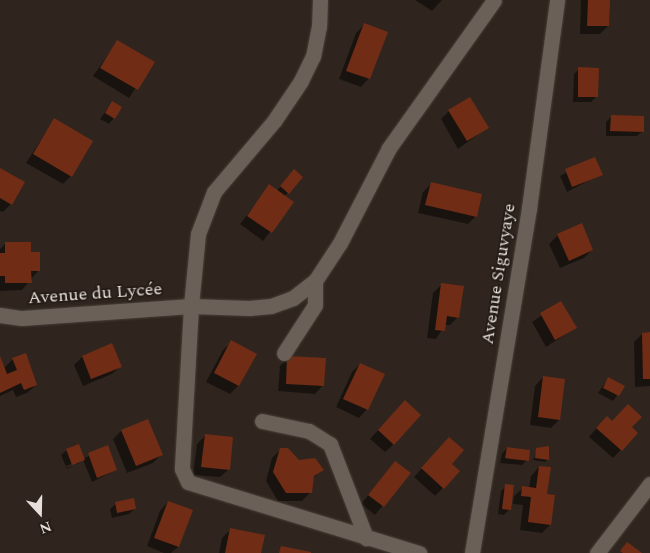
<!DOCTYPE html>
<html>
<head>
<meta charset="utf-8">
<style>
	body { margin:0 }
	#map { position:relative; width:650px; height:553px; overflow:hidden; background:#2f251e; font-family:Spectral,serif }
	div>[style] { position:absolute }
	.shadow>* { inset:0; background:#0007 }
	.building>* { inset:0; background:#712c15 }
	.roads { filter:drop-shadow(0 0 1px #48403a) drop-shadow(0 0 1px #48403a) }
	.minor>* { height:15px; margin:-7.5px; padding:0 7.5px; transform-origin:7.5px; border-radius:7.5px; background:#6b6058 }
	span { translate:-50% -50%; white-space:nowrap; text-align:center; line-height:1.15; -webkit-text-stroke:4px #251c15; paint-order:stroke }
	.street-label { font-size:18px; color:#e5deda }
	.north { position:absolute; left:15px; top:488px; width:50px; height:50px; -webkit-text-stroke:4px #251c15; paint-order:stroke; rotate:159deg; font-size:14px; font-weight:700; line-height:20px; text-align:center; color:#e5deda }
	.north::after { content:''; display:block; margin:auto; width:18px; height:22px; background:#e5deda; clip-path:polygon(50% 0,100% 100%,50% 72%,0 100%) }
</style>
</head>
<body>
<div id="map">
	<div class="shadow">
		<div style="clip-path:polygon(415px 0,442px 0,432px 11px)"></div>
		<div style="clip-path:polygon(581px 0,608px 0,608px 26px,600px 34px,580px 34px)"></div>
		<div style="clip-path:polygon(364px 25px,369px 78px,361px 87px,339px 79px,356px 33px)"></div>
		<div style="clip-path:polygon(118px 41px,153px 62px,129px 98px,93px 76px)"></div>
		<div style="clip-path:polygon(579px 69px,597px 96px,591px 102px,573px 102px,574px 74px)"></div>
		<div style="clip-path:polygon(112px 102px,114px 118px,109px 124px,100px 119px)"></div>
		<div style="clip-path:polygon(449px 111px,487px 128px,458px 149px,441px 119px)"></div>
		<div style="clip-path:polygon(611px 117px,643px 131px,637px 136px,606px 136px,606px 122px)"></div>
		<div style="clip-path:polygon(54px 120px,71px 176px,63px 184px,26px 163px)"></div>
		<div style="clip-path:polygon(594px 158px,601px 174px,567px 192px,560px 176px)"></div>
		<div style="clip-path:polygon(0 169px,11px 204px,3px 212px,0 211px)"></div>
		<div style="clip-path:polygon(288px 176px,288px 193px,284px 196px,293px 202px,263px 241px,240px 224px,270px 186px,277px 191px)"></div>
		<div style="clip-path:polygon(431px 184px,476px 216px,468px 224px,418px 213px,423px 192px)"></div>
		<div style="clip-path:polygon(581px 225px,592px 250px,584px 258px,560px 268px,549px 244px,558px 235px)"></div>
		<div style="clip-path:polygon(5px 244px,39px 270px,22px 290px,0 291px,0 249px)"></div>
		<div style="clip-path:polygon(441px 285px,458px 317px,450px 325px,445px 325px,436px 339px,427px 338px,433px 293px)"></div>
		<div style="clip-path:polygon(561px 302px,575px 328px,546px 347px,532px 322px)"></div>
		<div style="clip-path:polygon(642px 334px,650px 334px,650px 386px,635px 387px,634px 342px)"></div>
		<div style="clip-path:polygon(232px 342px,255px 354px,238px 386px,230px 394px,206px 382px,223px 350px)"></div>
		<div style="clip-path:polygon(112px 345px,121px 366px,112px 374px,83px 386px,74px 365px,82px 357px)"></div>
		<div style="clip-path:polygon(288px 357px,323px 385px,315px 394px,278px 391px,280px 366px)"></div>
		<div style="clip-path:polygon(0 359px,4px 368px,13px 359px,36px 385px,27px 393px,16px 397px,13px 390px,0 396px)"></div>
		<div style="clip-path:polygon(360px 364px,367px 409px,359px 418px,336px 407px,352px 372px)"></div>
		<div style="clip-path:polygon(543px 377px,559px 420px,551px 428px,530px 425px,535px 386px)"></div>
		<div style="clip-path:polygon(608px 379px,623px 387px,613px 401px,598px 393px)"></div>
		<div style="clip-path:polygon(397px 410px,394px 444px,385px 452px,370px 439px)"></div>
		<div style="clip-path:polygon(612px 422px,631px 427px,637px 433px,613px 458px,589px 437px,599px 425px)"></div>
		<div style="clip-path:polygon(121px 431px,161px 455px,153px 463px,127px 473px,113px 439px)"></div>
		<div style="clip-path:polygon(205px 436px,229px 469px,220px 477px,193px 475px,197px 444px)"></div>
		<div style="clip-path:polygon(evenodd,107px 447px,116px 470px,92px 482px,83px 460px,67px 469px,61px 455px,67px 450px,83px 459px,107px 447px,79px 461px,79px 463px,67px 468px,66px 466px,79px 461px)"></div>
		<div style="clip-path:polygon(441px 447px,450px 464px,443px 488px,435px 496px,414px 477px)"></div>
		<div style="clip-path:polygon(507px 448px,527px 460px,522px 465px,500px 463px,502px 454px)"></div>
		<div style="clip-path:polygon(280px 450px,298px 461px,322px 470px,312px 479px,310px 493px,302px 501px,278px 501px,266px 481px,272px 458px)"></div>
		<div style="clip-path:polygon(537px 450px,548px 459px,545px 462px,533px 460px)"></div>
		<div style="clip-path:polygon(395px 462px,409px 473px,375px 515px,361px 504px)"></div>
		<div style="clip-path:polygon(539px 467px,550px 525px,542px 533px,520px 530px,523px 505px,513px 504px,514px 496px,523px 488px,529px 488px,531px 476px)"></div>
		<div style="clip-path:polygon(506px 486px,510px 509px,504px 515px,498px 514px,501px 491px)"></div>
		<div style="clip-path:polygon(168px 502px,191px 511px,178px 547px,171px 553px,164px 553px,147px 546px,160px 511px)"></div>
		<div style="clip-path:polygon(116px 504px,135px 509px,129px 514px,112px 518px,110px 509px)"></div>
		<div style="clip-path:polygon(230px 530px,260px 553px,219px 553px,222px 538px)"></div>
	</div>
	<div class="building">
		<div style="clip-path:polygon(588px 0,610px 0,609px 26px,587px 26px)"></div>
		<div style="clip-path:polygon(364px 23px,388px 32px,370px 79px,346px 71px)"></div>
		<div style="clip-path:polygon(117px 40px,155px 62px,138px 90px,100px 68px)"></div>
		<div style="clip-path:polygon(578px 67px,599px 68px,598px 97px,578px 97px)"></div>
		<div style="clip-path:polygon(470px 97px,489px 128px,467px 141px,448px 110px)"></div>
		<div style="clip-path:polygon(112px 101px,122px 107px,115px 119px,105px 113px)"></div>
		<div style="clip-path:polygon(611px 115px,644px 116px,644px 132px,610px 131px)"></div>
		<div style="clip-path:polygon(54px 118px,93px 141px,72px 177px,33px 154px)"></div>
		<div style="clip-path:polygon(595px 157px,603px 175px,572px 187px,565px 169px)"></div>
		<div style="clip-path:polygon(0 168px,25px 182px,12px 205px,0 198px)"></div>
		<div style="clip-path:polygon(294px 169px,303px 177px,289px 194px,280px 186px)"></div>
		<div style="clip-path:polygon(431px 182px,482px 194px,477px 217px,425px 205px)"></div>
		<div style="clip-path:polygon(269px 184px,294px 202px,272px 233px,247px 216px)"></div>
		<div style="clip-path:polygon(582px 223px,593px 250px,569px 261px,557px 234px)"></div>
		<div style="clip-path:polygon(5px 242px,31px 242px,31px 252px,40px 252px,40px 271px,31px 271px,32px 283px,5px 283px,5px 276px,0 276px,0 253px,5px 253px)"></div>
		<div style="clip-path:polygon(441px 283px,464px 286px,459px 318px,447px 316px,445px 331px,435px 330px)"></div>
		<div style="clip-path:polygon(561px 301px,577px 328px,555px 340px,540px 313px)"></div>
		<div style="clip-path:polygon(650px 332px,650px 379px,643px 379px,642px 333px)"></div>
		<div style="clip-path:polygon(231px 340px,257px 354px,239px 386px,214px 373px)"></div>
		<div style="clip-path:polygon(112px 343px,122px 367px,91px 379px,82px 356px)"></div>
		<div style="clip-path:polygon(26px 353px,37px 385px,24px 390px,21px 383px,0 393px,0 356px,7px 374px,17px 370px,12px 358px)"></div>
		<div style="clip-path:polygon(287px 356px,326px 358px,324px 386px,286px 384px)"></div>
		<div style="clip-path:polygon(360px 363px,385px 374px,368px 410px,343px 399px)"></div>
		<div style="clip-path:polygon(543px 376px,565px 379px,560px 420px,538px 417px)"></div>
		<div style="clip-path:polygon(608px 377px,625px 386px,619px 396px,603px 388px)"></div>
		<div style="clip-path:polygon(405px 400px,421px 415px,394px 445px,378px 430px)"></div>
		<div style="clip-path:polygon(628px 404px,642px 417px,632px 427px,638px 433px,622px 451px,596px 428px,607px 416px,612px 421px)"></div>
		<div style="clip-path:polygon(148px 419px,163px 455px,136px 466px,121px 430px)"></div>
		<div style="clip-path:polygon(205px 434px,233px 437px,230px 470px,201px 467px)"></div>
		<div style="clip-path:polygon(449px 437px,464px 450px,452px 464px,460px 471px,444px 489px,421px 468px)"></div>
		<div style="clip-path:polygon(79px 444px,85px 460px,72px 465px,66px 449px)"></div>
		<div style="clip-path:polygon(108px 445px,117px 470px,97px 478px,88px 453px)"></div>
		<div style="clip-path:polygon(549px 446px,549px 460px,535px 458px,536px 448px)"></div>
		<div style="clip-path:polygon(507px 447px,530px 450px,529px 461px,505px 458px)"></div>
		<div style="clip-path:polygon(280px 448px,288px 448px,299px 460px,315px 458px,324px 470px,314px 476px,312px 493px,286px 493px,273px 472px)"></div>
		<div style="clip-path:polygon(395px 461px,411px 473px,384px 507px,368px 495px)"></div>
		<div style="clip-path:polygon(539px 466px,551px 467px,547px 494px,555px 495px,551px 525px,528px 522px,531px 497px,521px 496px,522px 486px,536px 488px)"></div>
		<div style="clip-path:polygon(505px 484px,514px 485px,511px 510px,502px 509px)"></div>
		<div style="clip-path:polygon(134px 498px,136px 509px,117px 513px,115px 502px)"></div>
		<div style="clip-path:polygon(168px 501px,193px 510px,179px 547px,154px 538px)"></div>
		<div style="clip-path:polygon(230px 528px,265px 535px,261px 553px,225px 553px)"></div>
		<div style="clip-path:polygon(627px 542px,642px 553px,623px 553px,620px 551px)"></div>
		<div style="clip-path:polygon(281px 546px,311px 552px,311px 553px,279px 553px)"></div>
	</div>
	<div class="roads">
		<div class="minor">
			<div style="left:320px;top:0;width:26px;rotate:92deg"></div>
			<div style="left:319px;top:26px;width:31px;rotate:101deg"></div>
			<div style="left:313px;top:56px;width:28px;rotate:116deg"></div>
			<div style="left:301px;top:81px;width:48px;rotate:124deg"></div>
			<div style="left:274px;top:121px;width:93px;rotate:130.2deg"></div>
			<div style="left:214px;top:192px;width:45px;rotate:110.9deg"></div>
			<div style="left:198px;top:234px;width:72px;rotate:95.6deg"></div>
			<div style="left:191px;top:306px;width:58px;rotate:2deg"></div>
			<div style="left:249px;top:308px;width:22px;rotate:-5deg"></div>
			<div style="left:271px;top:306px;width:23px;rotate:-20deg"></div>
			<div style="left:293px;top:298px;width:28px;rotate:-38deg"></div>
			<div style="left:315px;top:281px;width:45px;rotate:-56.7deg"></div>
			<div style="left:340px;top:243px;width:107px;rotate:-62.7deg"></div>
			<div style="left:389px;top:148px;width:181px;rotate:-54.6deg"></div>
			<div style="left:0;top:315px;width:22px;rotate:8deg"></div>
			<div style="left:22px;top:318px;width:169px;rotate:-4.1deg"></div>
			<div style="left:191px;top:306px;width:163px;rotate:93.2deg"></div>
			<div style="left:182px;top:469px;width:14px;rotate:65deg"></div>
			<div style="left:188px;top:482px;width:242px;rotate:17.1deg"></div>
			<div style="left:284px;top:353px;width:57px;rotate:-57.1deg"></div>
			<div style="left:315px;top:305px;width:24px;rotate:-90deg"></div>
			<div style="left:262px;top:421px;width:48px;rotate:12deg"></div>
			<div style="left:309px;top:431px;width:25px;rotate:32deg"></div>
			<div style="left:330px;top:444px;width:101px;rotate:69deg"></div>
			<div style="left:472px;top:553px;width:350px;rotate:-80.6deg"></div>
			<div style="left:529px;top:208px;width:210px;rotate:-82.3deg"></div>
			<div style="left:597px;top:553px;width:87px;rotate:-52.5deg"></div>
		</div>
	</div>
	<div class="street-label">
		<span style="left:499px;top:274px;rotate:-81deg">Avenue Siguvyaye</span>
		<span style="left:95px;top:294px;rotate:-4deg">Avenue du Lycée</span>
	</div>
	<div class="north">N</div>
</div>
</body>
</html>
